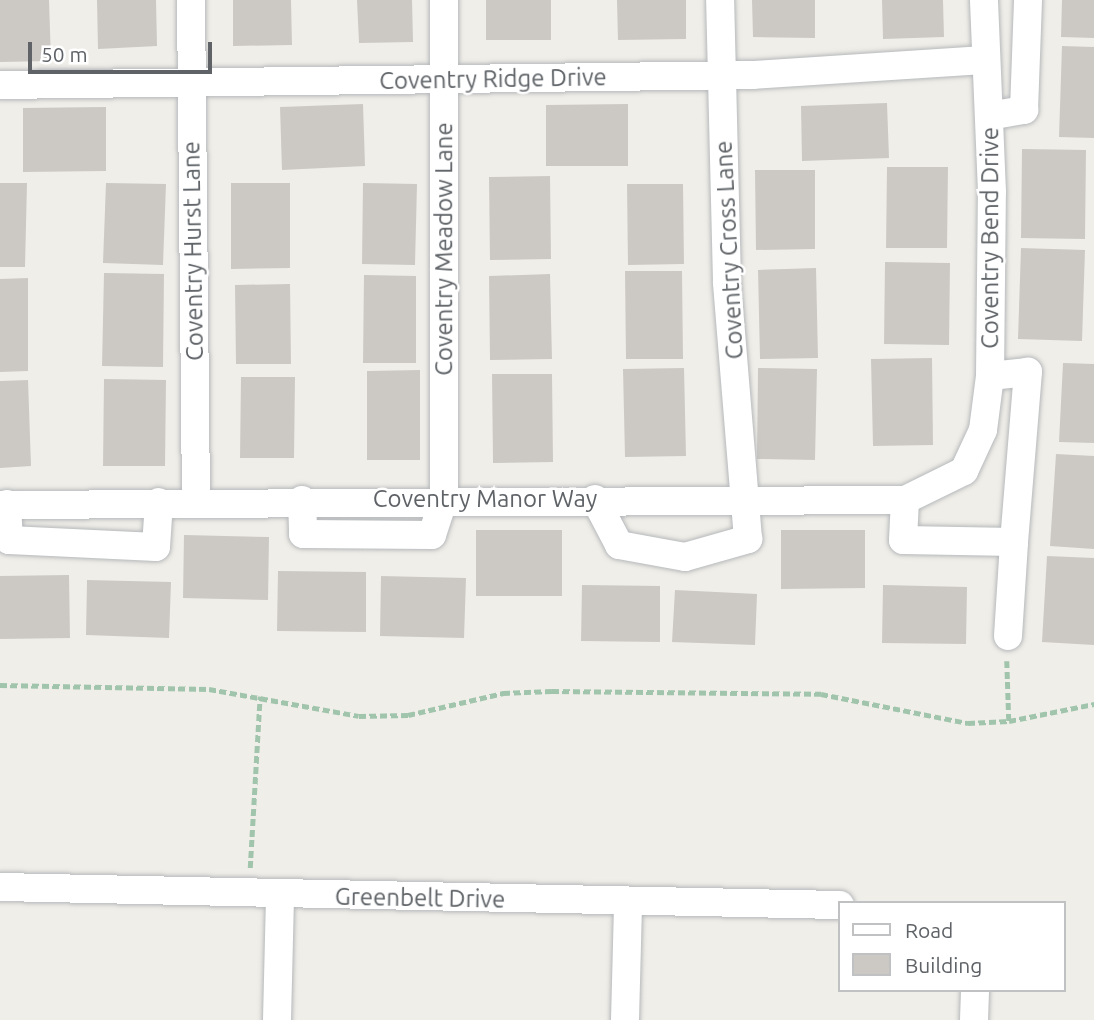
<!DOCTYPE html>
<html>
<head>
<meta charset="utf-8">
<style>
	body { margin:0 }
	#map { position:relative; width:1094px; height:1020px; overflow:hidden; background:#f0eee8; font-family:Ubuntu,sans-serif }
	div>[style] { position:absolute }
	.building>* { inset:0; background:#ccc9c5 }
	.path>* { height:4.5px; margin-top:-2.25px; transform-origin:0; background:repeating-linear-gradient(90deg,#a1c5ac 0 7px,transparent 0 10.5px) }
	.roads { filter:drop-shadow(0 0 2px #b5b8bb) drop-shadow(0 0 2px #b5b8bb) }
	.minor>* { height:28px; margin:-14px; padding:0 14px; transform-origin:14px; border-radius:14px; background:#fff }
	span { translate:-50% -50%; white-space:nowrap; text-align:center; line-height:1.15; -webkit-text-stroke:5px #fff; paint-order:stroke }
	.street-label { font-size:24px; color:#5f6367 }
	.legend { position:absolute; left:838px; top:901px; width:228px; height:91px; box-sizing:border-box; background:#fff; border:2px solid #bfc1c2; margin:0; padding:9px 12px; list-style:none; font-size:21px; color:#5f6367 }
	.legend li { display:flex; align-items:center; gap:14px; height:35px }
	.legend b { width:35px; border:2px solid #bfc1c2 }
	.scale { position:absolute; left:28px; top:42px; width:184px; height:32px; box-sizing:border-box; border:4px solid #5f6367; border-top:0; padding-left:9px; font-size:21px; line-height:24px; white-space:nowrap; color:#5f6367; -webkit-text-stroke:5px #fff; paint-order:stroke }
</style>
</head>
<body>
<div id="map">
	<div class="building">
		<div style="clip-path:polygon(0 0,49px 0,51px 61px,0 62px)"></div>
		<div style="clip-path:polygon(97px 0,156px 0,157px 46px,98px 49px)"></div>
		<div style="clip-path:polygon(233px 0,291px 0,292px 45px,233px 46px)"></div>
		<div style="clip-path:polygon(357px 0,412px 0,413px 42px,359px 43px)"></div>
		<div style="clip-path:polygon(486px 0,551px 0,551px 40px,486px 40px)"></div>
		<div style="clip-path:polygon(617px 0,686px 0,686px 39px,618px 40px)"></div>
		<div style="clip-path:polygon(752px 0,815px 0,815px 38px,753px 37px)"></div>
		<div style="clip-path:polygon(882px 0,943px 0,944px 37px,883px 39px)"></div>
		<div style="clip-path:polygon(1062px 0,1094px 0,1094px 38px,1061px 37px)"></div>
		<div style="clip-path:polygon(1062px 46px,1094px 47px,1094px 138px,1059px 137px)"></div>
		<div style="clip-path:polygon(887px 103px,889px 158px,802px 161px,801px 106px)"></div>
		<div style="clip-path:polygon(363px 104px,365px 166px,282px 170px,280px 107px)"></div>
		<div style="clip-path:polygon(628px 104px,628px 166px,546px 166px,546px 105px)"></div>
		<div style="clip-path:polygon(106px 107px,106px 171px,23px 172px,23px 108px)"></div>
		<div style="clip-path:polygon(1022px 149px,1086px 150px,1085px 239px,1021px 238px)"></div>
		<div style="clip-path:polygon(887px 167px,948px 167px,947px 248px,886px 248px)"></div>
		<div style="clip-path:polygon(755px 170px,815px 170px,815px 249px,756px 250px)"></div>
		<div style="clip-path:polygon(550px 176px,551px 259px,490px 260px,489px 177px)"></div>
		<div style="clip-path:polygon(0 183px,27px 183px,25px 267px,0 267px)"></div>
		<div style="clip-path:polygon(106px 183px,166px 184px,163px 265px,103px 263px)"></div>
		<div style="clip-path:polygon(231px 183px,290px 183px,290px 268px,231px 269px)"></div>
		<div style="clip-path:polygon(363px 183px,417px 184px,415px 265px,362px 264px)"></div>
		<div style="clip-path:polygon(627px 184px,683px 184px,684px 264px,628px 265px)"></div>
		<div style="clip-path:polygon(1021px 248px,1085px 250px,1082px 341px,1018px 339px)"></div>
		<div style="clip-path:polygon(885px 262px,950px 263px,949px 345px,884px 344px)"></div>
		<div style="clip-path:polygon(816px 268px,818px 358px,760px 359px,758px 270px)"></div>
		<div style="clip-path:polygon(625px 271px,682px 271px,683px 359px,626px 359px)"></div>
		<div style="clip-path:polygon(104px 273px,164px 274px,163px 367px,102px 366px)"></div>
		<div style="clip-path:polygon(550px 274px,552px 359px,490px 360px,489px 276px)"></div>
		<div style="clip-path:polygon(364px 275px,416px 276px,416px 363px,363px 363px)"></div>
		<div style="clip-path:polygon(28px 278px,28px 371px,0 372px,0 279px)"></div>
		<div style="clip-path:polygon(290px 284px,291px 364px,236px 364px,235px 285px)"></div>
		<div style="clip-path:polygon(932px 358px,933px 445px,873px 446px,871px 359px)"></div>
		<div style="clip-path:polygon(1063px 363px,1094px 364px,1094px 443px,1059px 442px)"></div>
		<div style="clip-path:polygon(684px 368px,686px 456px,625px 457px,623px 369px)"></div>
		<div style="clip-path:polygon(758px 368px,817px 369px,815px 460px,757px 459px)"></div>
		<div style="clip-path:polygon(420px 370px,420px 460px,367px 460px,367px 371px)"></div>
		<div style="clip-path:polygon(492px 374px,552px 374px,553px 462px,493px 463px)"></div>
		<div style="clip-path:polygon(241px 377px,295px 377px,294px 458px,240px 458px)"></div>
		<div style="clip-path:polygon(104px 379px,166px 380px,165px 466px,103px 466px)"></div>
		<div style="clip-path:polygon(28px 380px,31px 466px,0 468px,0 381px)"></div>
		<div style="clip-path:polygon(1056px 454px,1094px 456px,1094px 549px,1050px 546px)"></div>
		<div style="clip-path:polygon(476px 530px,562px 530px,562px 596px,476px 596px)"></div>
		<div style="clip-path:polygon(781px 530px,865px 530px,865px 588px,781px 589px)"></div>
		<div style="clip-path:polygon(184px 535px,269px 537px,268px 600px,183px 598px)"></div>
		<div style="clip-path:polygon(1047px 556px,1094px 558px,1094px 645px,1042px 642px)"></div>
		<div style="clip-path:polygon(278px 571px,366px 572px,366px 632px,277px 631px)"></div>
		<div style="clip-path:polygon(69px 575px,70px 638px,0 639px,0 576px)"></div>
		<div style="clip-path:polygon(381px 576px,466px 578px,464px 638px,380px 636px)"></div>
		<div style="clip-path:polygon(87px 580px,171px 582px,169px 638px,86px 635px)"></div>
		<div style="clip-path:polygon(582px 585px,660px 586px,660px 642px,581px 641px)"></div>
		<div style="clip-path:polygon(883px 585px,967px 587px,966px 644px,882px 643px)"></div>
		<div style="clip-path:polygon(675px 590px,757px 594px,755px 645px,672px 642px)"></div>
	</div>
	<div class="path">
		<div style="left:1007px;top:661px;width:60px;rotate:88.1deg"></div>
		<div style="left:0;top:685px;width:209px;rotate:1.1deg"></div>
		<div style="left:209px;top:689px;width:152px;rotate:10.2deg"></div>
		<div style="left:359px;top:716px;width:49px;rotate:-1.2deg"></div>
		<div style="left:408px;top:715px;width:98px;rotate:-13deg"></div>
		<div style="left:503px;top:693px;width:49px;rotate:-2.3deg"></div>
		<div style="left:552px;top:691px;width:269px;rotate:0.6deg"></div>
		<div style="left:821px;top:694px;width:150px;rotate:11.2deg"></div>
		<div style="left:968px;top:723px;width:41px;rotate:-2.8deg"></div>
		<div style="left:1009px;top:721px;width:87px;rotate:-11.3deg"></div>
		<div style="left:250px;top:868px;width:172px;rotate:-86.7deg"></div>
	</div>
	<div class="roads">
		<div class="minor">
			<div style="left:191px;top:0;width:502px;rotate:89.43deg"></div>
			<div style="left:0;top:85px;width:753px;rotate:-0.76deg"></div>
			<div style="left:753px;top:75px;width:233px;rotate:-3.7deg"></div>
			<div style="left:989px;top:116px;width:36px;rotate:-10deg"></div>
			<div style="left:1024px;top:110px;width:110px;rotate:-87.9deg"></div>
			<div style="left:595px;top:499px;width:52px;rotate:62.4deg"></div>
			<div style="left:619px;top:545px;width:67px;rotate:10.3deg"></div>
			<div style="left:685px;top:557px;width:66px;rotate:-15.9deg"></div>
			<div style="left:748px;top:539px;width:258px;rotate:-94.7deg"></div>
			<div style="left:727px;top:282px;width:282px;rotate:-91.4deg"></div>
			<div style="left:302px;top:500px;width:34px;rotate:88deg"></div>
			<div style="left:303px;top:534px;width:129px;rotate:0.4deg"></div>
			<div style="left:432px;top:535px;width:38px;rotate:-72deg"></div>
			<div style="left:444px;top:499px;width:499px;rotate:-90deg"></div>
			<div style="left:905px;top:500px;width:40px;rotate:92.9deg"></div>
			<div style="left:903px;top:540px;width:111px;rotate:1deg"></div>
			<div style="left:1014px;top:542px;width:171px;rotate:-85.3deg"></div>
			<div style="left:1028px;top:372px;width:38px;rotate:174deg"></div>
			<div style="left:7px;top:504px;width:36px;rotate:87deg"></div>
			<div style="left:9px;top:540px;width:147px;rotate:2.7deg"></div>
			<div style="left:156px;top:547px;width:45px;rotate:-86.2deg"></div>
			<div style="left:0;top:505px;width:905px;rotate:-0.32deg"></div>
			<div style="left:905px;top:500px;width:66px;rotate:-26.2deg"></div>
			<div style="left:964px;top:471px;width:45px;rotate:-65.1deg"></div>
			<div style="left:983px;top:430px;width:54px;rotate:-82.6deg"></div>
			<div style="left:990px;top:376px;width:184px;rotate:-89.4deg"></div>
			<div style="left:992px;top:192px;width:192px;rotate:-92.4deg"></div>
			<div style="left:1008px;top:636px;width:94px;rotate:-86.3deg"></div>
			<div style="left:0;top:887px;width:840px;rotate:1.23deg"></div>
			<div style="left:277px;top:1020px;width:125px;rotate:-88.6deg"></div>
			<div style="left:625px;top:1020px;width:117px;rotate:-88.5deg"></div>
			<div style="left:974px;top:1020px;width:30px;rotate:-88deg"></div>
		</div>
	</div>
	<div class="street-label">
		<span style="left:493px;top:79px;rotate:-1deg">Coventry Ridge Drive</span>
		<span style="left:990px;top:238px;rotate:-90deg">Coventry Bend Drive</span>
		<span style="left:444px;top:249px;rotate:-90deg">Coventry Meadow Lane</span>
		<span style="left:729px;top:250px;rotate:-93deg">Coventry Cross Lane</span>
		<span style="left:193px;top:251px;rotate:-91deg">Coventry Hurst Lane</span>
		<span style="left:485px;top:499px">Coventry Manor Way</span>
		<span style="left:420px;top:898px;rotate:1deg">Greenbelt Drive</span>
	</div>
	<ul class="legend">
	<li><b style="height:9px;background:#fff"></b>Road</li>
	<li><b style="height:19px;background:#ccc9c5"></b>Building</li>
	</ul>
	<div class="scale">50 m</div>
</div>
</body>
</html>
